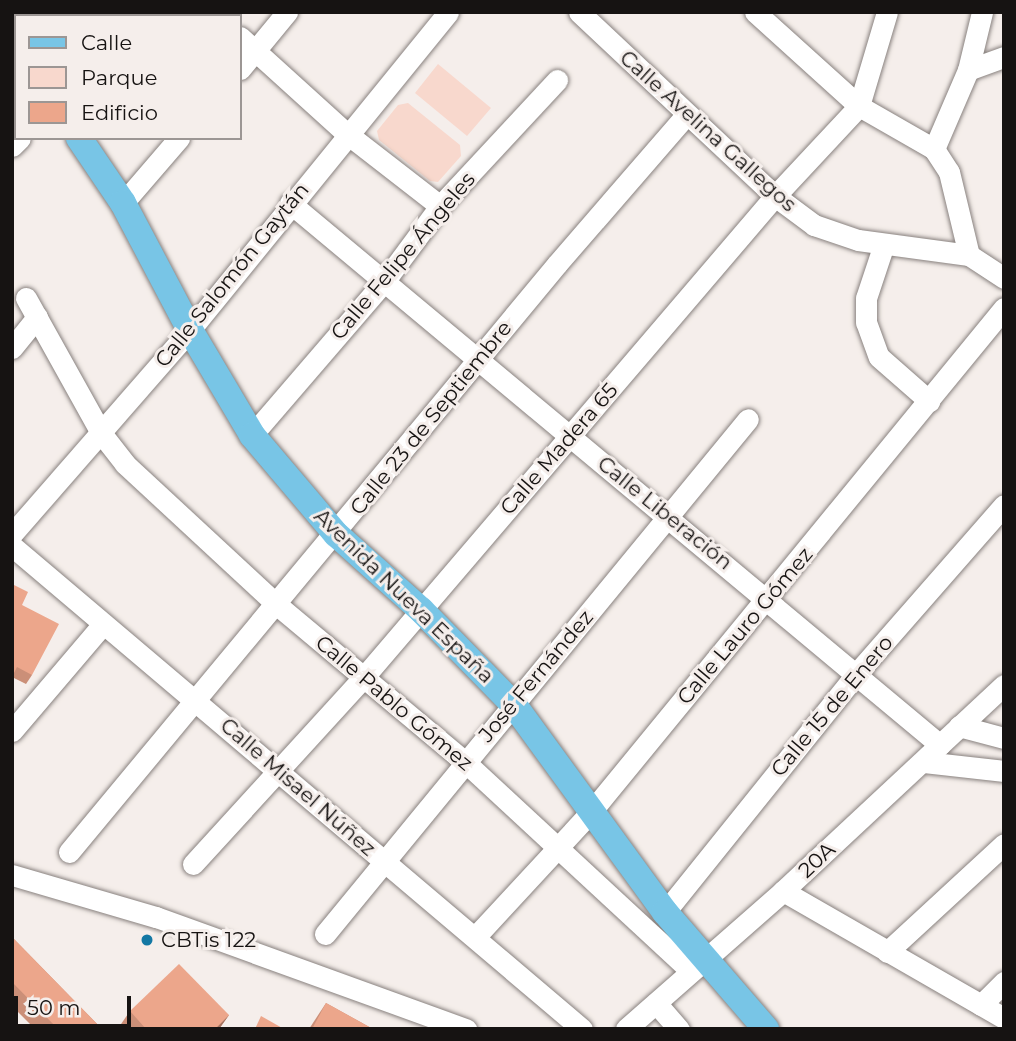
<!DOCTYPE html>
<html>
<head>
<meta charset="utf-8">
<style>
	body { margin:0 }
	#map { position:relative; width:1016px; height:1041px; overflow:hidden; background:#f5eeeb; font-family:Montserrat,sans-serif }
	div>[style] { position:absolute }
	.green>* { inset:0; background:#f8d8cd }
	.roads { filter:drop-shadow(0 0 2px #88817e) drop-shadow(0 0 2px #88817e) }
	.minor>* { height:21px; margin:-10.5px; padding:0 10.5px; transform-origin:10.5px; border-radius:10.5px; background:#fff }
	.major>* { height:26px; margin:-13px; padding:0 13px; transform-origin:13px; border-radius:13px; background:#78c5e6 }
	.wall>* { inset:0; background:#cb8f78 }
	.shaded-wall>* { inset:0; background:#a57461 }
	.building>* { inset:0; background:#eca68b }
	.dots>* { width:19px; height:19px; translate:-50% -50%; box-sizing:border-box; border:4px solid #f5eeeb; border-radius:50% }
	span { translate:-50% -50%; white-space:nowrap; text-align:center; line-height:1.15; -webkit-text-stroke:6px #f5eeeb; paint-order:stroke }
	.street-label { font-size:21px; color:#161312 }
	.poi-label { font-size:21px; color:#161312 }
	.left { translate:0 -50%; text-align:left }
	.frame { position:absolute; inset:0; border:14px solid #161312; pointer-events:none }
	.legend { position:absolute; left:14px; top:14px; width:228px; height:126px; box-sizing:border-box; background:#f5eeeb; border:2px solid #9c9694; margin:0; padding:9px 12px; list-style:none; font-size:21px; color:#161312 }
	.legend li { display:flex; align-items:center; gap:14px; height:35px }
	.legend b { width:35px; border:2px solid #9c9694 }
	.scale { position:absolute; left:14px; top:996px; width:117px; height:32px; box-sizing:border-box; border:4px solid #161312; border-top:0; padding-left:9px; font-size:21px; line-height:24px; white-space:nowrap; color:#161312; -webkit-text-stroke:5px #f5eeeb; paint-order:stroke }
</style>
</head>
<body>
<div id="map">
	<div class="green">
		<div style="clip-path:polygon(438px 64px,491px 108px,467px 136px,415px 93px)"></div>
		<div style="clip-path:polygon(408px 103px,460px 145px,461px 156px,438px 182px,430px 181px,379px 140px,377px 131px,398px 105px)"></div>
	</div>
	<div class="roads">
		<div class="minor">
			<div style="left:209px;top:12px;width:6px;rotate:45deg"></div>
			<div style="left:579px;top:12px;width:269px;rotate:43.2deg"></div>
			<div style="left:775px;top:196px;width:49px;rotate:36.6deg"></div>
			<div style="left:814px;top:225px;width:46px;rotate:18.8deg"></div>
			<div style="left:858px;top:240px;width:112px;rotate:7.7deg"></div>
			<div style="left:755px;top:12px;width:140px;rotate:42.1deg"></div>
			<div style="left:859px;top:106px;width:86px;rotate:29.8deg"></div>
			<div style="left:934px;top:149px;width:27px;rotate:57deg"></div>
			<div style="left:949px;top:172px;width:85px;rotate:76.5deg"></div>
			<div style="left:969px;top:255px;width:42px;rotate:33.3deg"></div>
			<div style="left:45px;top:16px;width:4px;rotate:-76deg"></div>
			<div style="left:128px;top:16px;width:5px;rotate:-53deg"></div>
			<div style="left:240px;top:37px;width:143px;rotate:42.2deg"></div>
			<div style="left:346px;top:133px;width:119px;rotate:37.8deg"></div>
			<div style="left:240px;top:69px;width:74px;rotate:-50.5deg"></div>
			<div style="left:968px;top:70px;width:38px;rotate:-20deg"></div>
			<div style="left:12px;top:146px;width:11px;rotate:-45deg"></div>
			<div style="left:934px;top:149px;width:86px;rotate:-66.7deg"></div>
			<div style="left:968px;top:70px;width:60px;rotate:-76.4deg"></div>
			<div style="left:123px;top:203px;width:86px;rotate:-49.3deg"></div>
			<div style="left:290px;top:203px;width:846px;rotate:39.82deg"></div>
			<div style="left:884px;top:244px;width:57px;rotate:108.4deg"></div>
			<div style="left:866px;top:298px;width:24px;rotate:90deg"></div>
			<div style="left:866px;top:322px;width:37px;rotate:70deg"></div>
			<div style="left:879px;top:357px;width:67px;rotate:41.3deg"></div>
			<div style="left:26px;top:298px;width:154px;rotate:60.9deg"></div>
			<div style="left:101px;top:433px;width:39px;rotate:52deg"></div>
			<div style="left:125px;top:464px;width:206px;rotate:42.8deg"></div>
			<div style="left:276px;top:604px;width:245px;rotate:39.9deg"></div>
			<div style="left:464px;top:761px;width:308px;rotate:42.8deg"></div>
			<div style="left:12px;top:348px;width:40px;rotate:-51deg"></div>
			<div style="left:252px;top:435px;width:206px;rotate:-49.3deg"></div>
			<div style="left:386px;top:279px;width:91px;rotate:-53.5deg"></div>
			<div style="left:440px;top:206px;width:172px;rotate:-47.1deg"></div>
			<div style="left:12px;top:534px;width:271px;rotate:-48.9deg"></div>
			<div style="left:190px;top:330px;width:409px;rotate:-50.9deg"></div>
			<div style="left:12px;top:546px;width:747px;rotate:40.28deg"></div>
			<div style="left:959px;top:726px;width:47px;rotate:14.9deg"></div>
			<div style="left:12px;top:731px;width:140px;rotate:-49.6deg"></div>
			<div style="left:924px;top:762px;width:81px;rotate:6.4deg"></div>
			<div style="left:69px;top:852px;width:764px;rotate:-50.31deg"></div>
			<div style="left:557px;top:264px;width:197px;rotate:-49.1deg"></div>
			<div style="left:193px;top:864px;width:252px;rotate:-47.6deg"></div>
			<div style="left:363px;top:678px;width:634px;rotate:-49.48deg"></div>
			<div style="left:775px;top:196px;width:123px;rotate:-47deg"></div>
			<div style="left:859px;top:106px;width:98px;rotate:-73.4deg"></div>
			<div style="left:12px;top:875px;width:150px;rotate:16.3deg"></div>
			<div style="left:156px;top:917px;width:330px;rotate:19.9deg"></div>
			<div style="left:783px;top:891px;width:255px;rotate:29.9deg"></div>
			<div style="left:665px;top:912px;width:307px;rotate:-51.2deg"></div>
			<div style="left:857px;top:673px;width:223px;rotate:-48.8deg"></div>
			<div style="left:325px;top:934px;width:666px;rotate:-50.6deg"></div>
			<div style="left:476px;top:936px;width:168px;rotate:-47.2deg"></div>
			<div style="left:590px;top:813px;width:653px;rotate:-50.66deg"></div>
			<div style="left:887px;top:952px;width:159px;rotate:-42.7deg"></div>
			<div style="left:656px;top:1003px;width:35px;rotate:49deg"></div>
			<div style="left:981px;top:1005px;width:33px;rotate:-45deg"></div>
			<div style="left:626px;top:1029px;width:209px;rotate:-41.3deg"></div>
			<div style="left:783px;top:891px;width:302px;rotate:-43deg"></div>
		</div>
		<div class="major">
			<div style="left:12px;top:61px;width:5px;rotate:37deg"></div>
			<div style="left:79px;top:138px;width:78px;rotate:55.9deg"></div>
			<div style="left:123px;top:203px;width:144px;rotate:62.2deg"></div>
			<div style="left:190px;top:330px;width:122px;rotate:59.4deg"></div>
			<div style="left:252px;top:435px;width:130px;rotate:49.7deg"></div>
			<div style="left:336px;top:534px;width:114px;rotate:41.8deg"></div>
			<div style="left:421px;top:610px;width:133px;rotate:45.6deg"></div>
			<div style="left:514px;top:705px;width:256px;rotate:53.9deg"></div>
			<div style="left:665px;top:912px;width:155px;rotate:49.2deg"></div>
		</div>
	</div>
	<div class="wall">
		<div style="clip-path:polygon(22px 605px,32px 675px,26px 684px,12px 677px)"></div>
		<div style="clip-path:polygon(12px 937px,102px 1029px,35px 1029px,12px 1006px)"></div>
		<div style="clip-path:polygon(326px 1003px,373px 1029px,309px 1029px)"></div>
		<div style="clip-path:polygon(130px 1011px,229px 1015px,219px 1029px,121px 1029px,119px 1027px)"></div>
	</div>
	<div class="shaded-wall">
		<div style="clip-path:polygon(229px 1015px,219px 1029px,215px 1029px)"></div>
	</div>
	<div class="building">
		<div style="clip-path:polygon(12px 584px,28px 592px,22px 605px,59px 624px,32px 675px,17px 667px,12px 677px)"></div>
		<div style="clip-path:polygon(12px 937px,102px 1029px,58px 1029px,12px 982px)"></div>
		<div style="clip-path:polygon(179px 964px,229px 1015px,215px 1029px,146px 1029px,130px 1011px)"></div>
		<div style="clip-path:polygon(326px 1003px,373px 1029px,312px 1029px)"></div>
		<div style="clip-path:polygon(261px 1016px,284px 1029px,255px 1029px)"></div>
	</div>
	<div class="dots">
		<div style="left:147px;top:940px;background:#1378a4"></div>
	</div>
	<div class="street-label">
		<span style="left:708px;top:131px;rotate:42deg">Calle Avelina Gallegos</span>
		<span style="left:403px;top:256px;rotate:-50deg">Calle Felipe Ángeles</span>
		<span style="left:232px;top:275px;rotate:-51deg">Calle Salomón Gaytán</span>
		<span style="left:431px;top:418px;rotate:-51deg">Calle 23 de Septiembre</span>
		<span style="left:559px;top:449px;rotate:-49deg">Calle Madera 65</span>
		<span style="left:665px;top:513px;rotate:39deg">Calle Liberación</span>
		<span style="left:404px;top:596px;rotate:44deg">Avenida Nueva España</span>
		<span style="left:745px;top:626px;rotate:-50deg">Calle Lauro Gómez</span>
		<span style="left:536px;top:676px;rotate:-50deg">José Fernández</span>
		<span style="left:394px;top:703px;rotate:40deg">Calle Pablo Gómez</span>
		<span style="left:832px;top:706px;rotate:-50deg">Calle 15 de Enero</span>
		<span style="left:298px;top:787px;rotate:41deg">Calle Misael Núñez</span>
		<span style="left:817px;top:860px;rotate:-43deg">20A</span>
	</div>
	<div class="poi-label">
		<span class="left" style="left:161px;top:940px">CBTis 122</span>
	</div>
	<div class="frame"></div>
	<ul class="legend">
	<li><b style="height:9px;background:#78c5e6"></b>Calle</li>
	<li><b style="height:19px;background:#f8d8cd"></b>Parque</li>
	<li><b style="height:19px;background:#eca68b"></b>Edificio</li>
	</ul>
	<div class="scale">50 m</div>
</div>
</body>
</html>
